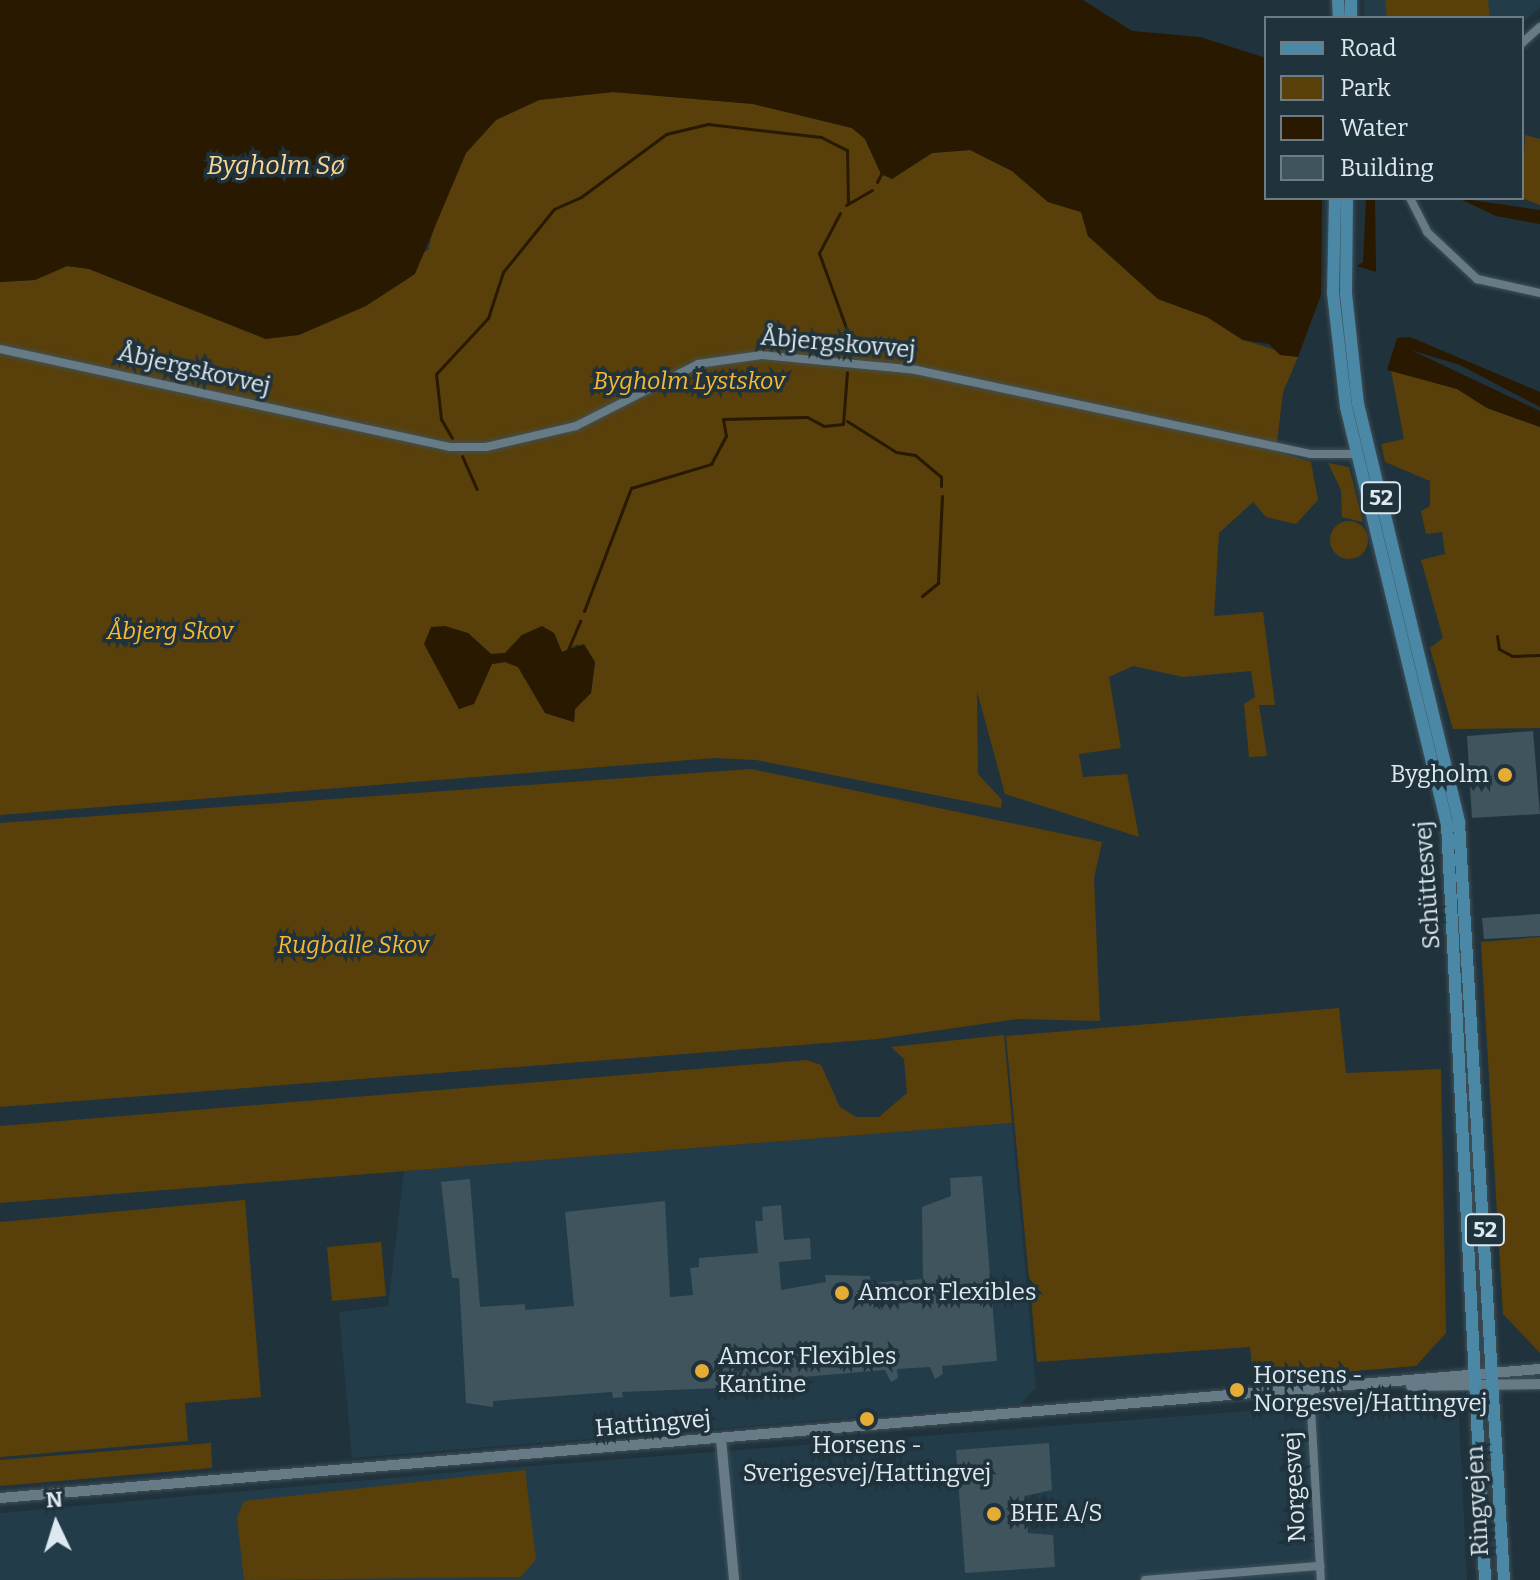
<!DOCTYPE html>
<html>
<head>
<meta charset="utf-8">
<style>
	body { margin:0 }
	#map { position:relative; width:1540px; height:1580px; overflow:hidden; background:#20323c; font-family:Bitter,serif }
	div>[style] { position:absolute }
	.built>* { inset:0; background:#223c4a }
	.green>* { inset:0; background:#59400a }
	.round { border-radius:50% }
	.water>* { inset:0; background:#281900 }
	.stream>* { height:3px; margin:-1.5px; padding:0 1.5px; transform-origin:1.5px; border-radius:1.5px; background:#281900 }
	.building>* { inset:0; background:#40545e }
	.roads { filter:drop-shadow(0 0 2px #3f5058) drop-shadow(0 0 2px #3f5058) }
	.minor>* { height:8px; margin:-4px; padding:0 4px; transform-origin:4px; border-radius:4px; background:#677b87 }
	.tertiary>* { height:10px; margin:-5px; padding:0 5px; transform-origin:5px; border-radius:5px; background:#677b87 }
	.primary>* { height:12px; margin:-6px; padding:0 6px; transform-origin:6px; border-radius:6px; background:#4a88a6 }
	.dots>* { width:22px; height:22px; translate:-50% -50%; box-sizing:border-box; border:4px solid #20323c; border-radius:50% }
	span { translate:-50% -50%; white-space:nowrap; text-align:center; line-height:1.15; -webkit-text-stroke:7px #20323c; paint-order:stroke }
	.shield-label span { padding:2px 6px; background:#20323c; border:2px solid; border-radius:6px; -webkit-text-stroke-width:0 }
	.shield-label { font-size:22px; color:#dde8ef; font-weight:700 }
	.street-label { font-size:24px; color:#dde8ef }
	.park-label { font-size:24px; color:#f7b832; font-style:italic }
	.poi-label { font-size:24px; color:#dde8ef }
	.right { translate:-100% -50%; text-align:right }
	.left { translate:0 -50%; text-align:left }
	.water-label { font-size:26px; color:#fcd694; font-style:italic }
	.legend { position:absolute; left:1264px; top:16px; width:260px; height:184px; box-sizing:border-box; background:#20323c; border:2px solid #6c7b84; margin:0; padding:10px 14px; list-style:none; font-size:24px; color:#dde8ef }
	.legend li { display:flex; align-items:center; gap:16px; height:40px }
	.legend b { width:40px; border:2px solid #6c7b84 }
	.north { position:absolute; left:16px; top:1484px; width:80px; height:80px; -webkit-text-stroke:6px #20323c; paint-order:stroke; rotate:356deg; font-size:22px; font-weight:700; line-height:32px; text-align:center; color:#dde8ef }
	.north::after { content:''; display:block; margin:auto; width:28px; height:36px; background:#dde8ef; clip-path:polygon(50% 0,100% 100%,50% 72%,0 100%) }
</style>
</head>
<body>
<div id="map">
	<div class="built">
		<div style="clip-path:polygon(1364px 0,1540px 0,1540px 7px,1522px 24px,1522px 18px,1364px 18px)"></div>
		<div style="clip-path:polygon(1012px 1123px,1036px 1388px,1020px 1404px,352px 1458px,339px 1312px,388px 1306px,404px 1171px)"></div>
		<div style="clip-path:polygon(1458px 1395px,1467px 1580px,0 1580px,0 1513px,478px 1470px)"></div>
	</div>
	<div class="green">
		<div style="clip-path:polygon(1385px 0,1488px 0,1490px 18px,1387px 18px)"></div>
		<div style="clip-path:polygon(evenodd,613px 92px,754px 104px,852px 128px,865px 139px,881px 174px,892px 179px,932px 153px,970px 150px,1012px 171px,1048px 202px,1081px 212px,1088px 236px,1158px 299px,1207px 317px,1243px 340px,1298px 357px,1283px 392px,1276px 451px,1311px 462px,1318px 500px,1296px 524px,1266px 517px,1253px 502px,1219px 533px,1214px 616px,1263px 612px,1275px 705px,1259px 705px,1267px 756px,1249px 757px,1244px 704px,1255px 697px,1251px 671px,1183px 677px,1133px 666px,1109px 677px,1121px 748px,1079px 754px,1083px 777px,1127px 774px,1139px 837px,1005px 794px,977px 691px,978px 774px,1002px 800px,1001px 808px,756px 760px,715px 758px,0 815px,0 282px,34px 280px,67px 266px,89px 269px,266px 339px,428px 250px,440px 206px,466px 153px,496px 120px,539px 100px,613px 92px,468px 633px,491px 654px,505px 653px,522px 635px,554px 633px,562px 652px,578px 644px,595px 663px,591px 693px,575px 709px,574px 722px,545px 713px,518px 667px,505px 662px,492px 664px,478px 695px,460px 709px,434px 659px,468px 633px)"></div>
		<div style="clip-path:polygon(1525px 135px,1540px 139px,1540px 205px,1522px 198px)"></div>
		<div style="clip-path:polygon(1391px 370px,1457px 389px,1487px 408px,1540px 427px,1540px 728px,1453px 729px,1430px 648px,1443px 638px,1421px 560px,1445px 554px,1442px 532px,1426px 534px,1421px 511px,1430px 506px,1430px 481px,1385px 462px,1381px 444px,1404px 439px)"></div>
		<div style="clip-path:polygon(1328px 463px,1349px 467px,1363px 522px,1342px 517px,1341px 490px)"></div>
		<div class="round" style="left:1330px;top:521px;width:38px;height:38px"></div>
		<div style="clip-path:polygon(751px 769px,1102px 842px,1094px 878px,1100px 1021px,1017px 1019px,878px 1039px,0 1107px,0 823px)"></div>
		<div style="clip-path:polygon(1540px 937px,1540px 1353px,1503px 1314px,1481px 942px)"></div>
		<div style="clip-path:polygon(1339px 1008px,1346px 1073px,1441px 1069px,1446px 1333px,1416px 1366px,1253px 1379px,1250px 1347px,1037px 1362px,1006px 1036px)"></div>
		<div style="clip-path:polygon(1004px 1035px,1012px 1123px,0 1203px,0 1126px,807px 1060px,821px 1065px,840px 1107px,856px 1117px,879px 1117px,907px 1093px,904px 1059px,891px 1047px)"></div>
		<div style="clip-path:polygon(245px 1200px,261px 1397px,185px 1403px,188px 1441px,0 1457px,0 1222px)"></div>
		<div style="clip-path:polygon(381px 1242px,386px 1296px,332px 1301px,327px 1247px)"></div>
		<div style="clip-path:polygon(211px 1443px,212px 1468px,0 1486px,0 1460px)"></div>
		<div style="clip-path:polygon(525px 1470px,536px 1559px,521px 1577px,244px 1580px,237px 1518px,244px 1501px)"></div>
	</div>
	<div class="water">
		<div style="clip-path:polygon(0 0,1083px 0,1132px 31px,1200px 37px,1266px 58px,1266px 198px,1322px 198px,1321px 295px,1298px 357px,1280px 355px,1269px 344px,1243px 340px,1207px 317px,1158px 299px,1088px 236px,1081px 212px,1048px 202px,1012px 171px,970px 150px,932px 153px,892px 179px,881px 174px,865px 139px,852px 128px,753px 104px,613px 92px,539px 100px,496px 120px,466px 153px,415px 274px,366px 306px,299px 335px,266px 339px,89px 269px,67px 266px,35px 280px,0 282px)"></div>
		<div style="clip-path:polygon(1366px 198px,1375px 198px,1376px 272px,1357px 266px,1363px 262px)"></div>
		<div style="clip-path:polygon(1458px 198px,1540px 210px,1540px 224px,1496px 216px)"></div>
		<div style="clip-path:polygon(1410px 337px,1540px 392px,1540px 407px,1460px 365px,1411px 350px,1540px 411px,1540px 427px,1487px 408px,1457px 389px,1387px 370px,1397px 338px)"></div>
		<div style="clip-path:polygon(445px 626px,468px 633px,491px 654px,505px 653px,522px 635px,542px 626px,554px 633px,562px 652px,584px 644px,595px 662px,591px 693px,575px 709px,574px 722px,545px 713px,518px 667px,505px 662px,492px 664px,474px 704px,459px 709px,424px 644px,431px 627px)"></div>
	</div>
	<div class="stream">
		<div style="left:877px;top:182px;width:9px;rotate:-63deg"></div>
		<div style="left:846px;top:205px;width:30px;rotate:-30deg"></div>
		<div style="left:840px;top:213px;width:45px;rotate:117.7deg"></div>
		<div style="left:819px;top:253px;width:85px;rotate:70.1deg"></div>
		<div style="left:848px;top:333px;width:20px;rotate:93deg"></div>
		<div style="left:847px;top:421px;width:58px;rotate:32.3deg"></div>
		<div style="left:896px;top:452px;width:19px;rotate:9deg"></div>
		<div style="left:915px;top:455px;width:34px;rotate:40deg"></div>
		<div style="left:941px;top:477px;width:9px;rotate:90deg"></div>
		<div style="left:452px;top:438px;width:22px;rotate:-120deg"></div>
		<div style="left:441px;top:419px;width:45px;rotate:-96.3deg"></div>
		<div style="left:436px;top:374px;width:76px;rotate:-47.1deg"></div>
		<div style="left:488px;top:318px;width:48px;rotate:-71.9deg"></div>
		<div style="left:503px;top:272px;width:81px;rotate:-51deg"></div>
		<div style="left:554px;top:209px;width:30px;rotate:-24deg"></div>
		<div style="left:581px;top:197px;width:106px;rotate:-36.5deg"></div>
		<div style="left:666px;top:134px;width:43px;rotate:-13.4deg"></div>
		<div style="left:708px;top:124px;width:114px;rotate:6.6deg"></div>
		<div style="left:821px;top:137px;width:29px;rotate:27deg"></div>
		<div style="left:847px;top:150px;width:52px;rotate:88.9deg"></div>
		<div style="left:462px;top:456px;width:36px;rotate:66deg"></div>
		<div style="left:922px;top:596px;width:21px;rotate:-39deg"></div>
		<div style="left:938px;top:583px;width:87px;rotate:-87.4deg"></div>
		<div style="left:584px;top:611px;width:132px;rotate:-69.1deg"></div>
		<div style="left:631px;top:488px;width:84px;rotate:-16.7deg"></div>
		<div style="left:711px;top:464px;width:32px;rotate:-62deg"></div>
		<div style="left:726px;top:436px;width:17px;rotate:-100deg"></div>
		<div style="left:723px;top:419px;width:84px;rotate:-1.4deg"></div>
		<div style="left:807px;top:417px;width:19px;rotate:28deg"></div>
		<div style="left:824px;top:426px;width:19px;rotate:-6deg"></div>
		<div style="left:843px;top:424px;width:52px;rotate:-85.6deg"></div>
		<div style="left:1497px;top:636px;width:13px;rotate:81deg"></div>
		<div style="left:1499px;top:649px;width:15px;rotate:28deg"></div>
		<div style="left:1512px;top:656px;width:28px;rotate:-2deg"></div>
		<div style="left:567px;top:652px;width:34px;rotate:-67deg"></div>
	</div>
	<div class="building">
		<div style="clip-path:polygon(1533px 731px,1540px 814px,1472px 818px,1467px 736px)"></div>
		<div style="clip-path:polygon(1540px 914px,1540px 936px,1484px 939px,1482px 918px)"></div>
		<div style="clip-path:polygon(982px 1176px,997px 1361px,942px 1366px,943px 1374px,935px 1379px,930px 1367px,897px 1369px,898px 1378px,891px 1382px,885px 1370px,745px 1382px,745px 1387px,622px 1392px,623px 1397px,613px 1398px,612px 1392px,493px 1401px,493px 1407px,466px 1403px,459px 1278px,452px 1278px,441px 1182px,470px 1179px,480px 1307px,525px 1304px,525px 1310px,574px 1306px,565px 1212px,665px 1201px,670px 1297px,693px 1295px,690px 1268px,699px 1267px,699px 1258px,758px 1253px,755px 1221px,763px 1221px,762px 1207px,781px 1205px,784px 1240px,810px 1238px,811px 1259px,779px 1262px,781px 1290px,826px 1282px,825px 1275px,870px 1276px,871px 1283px,923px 1279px,922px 1207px,951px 1196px,950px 1178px)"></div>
		<div style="clip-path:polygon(1049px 1443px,1052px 1490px,1025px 1496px,1028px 1533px,1053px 1535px,1055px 1567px,965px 1573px,956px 1450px)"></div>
	</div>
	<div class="roads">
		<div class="minor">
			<div style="left:1522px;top:43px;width:24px;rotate:-42deg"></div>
			<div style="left:1410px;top:198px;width:38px;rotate:63deg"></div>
			<div style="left:1427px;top:232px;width:69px;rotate:43.2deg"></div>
			<div style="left:1477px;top:279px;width:65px;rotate:12.5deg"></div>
			<div style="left:0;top:349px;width:461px;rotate:12.3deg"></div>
			<div style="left:450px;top:447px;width:36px"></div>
			<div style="left:486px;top:447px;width:92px;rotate:-13.1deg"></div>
			<div style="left:576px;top:426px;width:137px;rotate:-26.9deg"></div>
			<div style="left:698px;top:364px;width:64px;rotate:-8.1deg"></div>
			<div style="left:761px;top:355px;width:156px;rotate:5.5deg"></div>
			<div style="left:916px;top:370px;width:403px;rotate:12deg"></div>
			<div style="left:1310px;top:454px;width:46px"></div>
			<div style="left:1310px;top:1392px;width:188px;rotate:86.7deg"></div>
			<div style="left:1145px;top:1580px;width:176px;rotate:-4.6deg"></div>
		</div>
		<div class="tertiary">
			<div style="left:1411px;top:1386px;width:129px;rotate:-0.9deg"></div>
			<div style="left:721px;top:1439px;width:142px;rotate:84.7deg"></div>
			<div style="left:0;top:1498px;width:1545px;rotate:-4.79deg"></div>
		</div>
		<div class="primary">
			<div style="left:1338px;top:0;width:18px;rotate:87deg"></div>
			<div style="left:1351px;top:0;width:18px;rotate:90deg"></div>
			<div style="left:1335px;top:198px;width:95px;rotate:91.2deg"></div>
			<div style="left:1333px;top:293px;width:115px;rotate:83.5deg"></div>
			<div style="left:1346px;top:407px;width:429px;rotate:76.4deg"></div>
			<div style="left:1447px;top:824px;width:757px;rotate:87.12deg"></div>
			<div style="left:1347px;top:198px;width:96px;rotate:90.6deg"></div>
			<div style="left:1346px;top:294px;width:111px;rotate:83.8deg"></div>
			<div style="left:1358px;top:404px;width:431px;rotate:76.4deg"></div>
			<div style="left:1459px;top:823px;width:758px;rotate:86.6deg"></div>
		</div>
	</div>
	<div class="dots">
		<div style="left:1505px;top:775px;background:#e6ad36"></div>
		<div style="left:842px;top:1293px;background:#e6ad36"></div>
		<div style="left:702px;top:1371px;background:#e6ad36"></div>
		<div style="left:1237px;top:1390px;background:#e6ad36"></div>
		<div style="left:867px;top:1419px;background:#e6ad36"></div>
		<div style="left:994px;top:1514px;background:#e6ad36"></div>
	</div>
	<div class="shield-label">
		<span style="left:1381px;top:498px">52</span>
		<span style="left:1485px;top:1230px">52</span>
	</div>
	<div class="street-label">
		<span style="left:838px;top:344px;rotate:5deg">Åbjergskovvej</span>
		<span style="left:194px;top:370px;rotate:13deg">Åbjergskovvej</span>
		<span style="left:1428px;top:885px;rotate:-94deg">Schüttesvej</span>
		<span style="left:653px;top:1424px;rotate:-5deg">Hattingvej</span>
		<span style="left:1295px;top:1487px;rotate:-93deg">Norgesvej</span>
		<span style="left:1478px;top:1501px;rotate:-93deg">Ringvejen</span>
	</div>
	<div class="park-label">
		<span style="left:689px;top:382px">Bygholm Lystskov</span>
		<span style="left:170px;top:632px">Åbjerg Skov</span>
		<span style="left:353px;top:946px">Rugballe Skov</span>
	</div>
	<div class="poi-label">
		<span class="right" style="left:1489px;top:775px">Bygholm</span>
		<span class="left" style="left:858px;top:1293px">Amcor Flexibles</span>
		<span class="left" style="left:718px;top:1371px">Amcor Flexibles<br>Kantine</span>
		<span class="left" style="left:1253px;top:1390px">Horsens -<br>Norgesvej/Hattingvej</span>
		<span style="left:867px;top:1460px">Horsens -<br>Sverigesvej/Hattingvej</span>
		<span class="left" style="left:1010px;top:1514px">BHE A/S</span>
	</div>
	<div class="water-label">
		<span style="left:276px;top:166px">Bygholm Sø</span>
	</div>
	<ul class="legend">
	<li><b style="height:10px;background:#4a88a6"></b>Road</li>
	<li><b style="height:22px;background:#59400a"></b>Park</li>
	<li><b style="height:22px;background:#281900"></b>Water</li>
	<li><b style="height:22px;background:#40545e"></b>Building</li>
	</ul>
	<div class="north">N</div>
</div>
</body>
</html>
